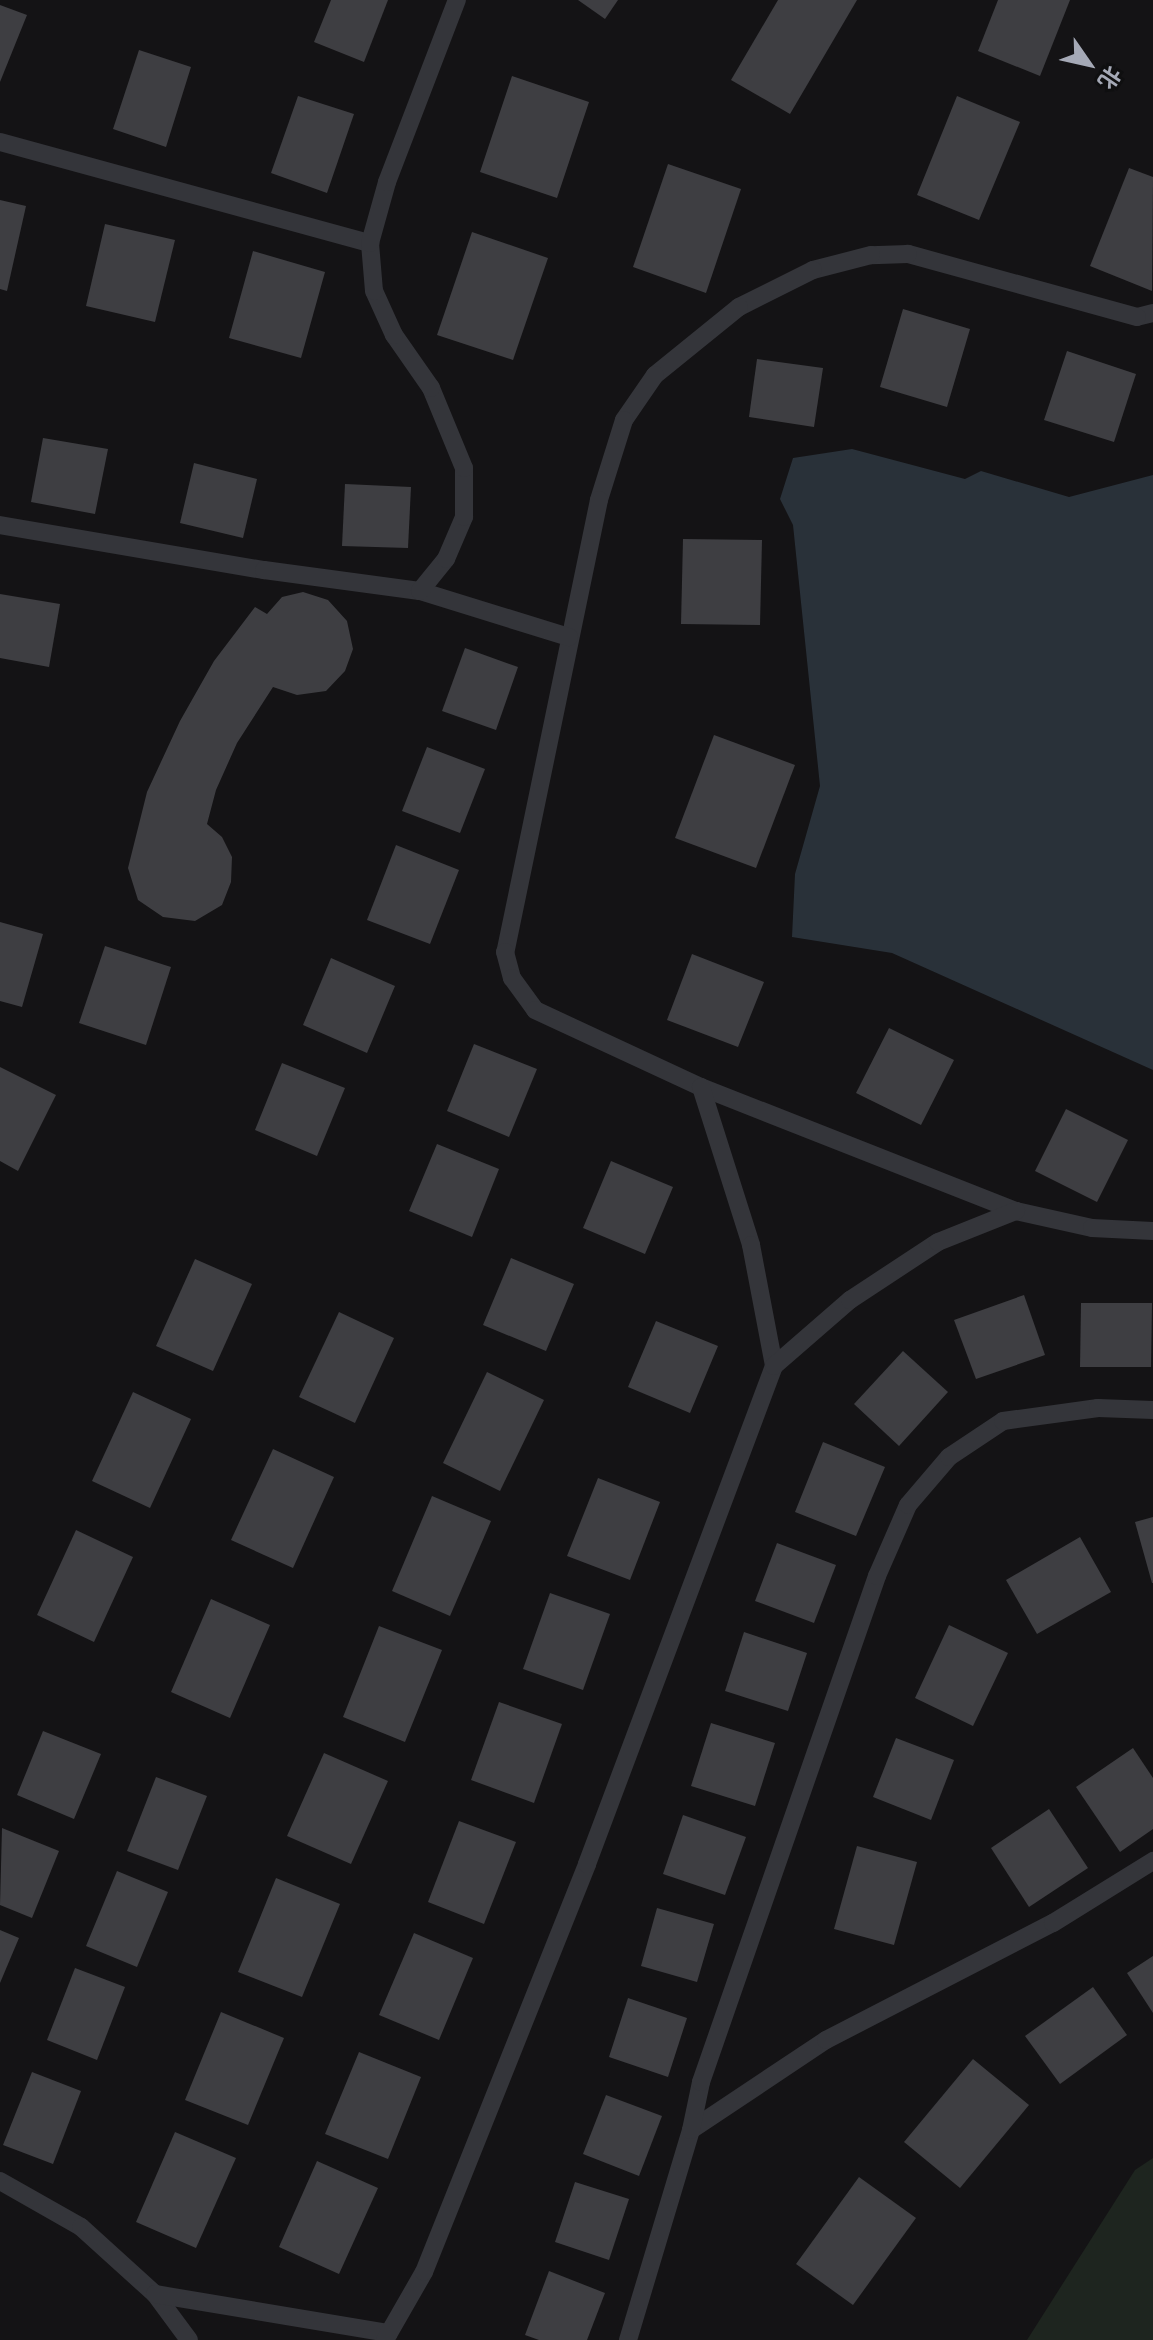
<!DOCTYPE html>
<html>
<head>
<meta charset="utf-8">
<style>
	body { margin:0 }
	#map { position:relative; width:1153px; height:2340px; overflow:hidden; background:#141315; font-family:"Work Sans","Noto Sans SC",sans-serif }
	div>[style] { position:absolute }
	.green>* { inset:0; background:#1e251f }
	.water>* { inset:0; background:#293139 }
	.building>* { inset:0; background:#3e3e42 }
	.lane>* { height:18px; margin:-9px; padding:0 9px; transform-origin:9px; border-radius:9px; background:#34353a }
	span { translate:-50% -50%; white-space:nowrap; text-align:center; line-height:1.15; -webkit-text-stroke:6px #0f0f10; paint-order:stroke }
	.north { position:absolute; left:1049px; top:24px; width:80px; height:80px; -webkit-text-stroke:6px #0f0f10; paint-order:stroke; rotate:124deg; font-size:22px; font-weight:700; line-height:32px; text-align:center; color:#a5a9b6 }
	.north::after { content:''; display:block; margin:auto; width:28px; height:36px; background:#a5a9b6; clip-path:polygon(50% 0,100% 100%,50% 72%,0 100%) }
</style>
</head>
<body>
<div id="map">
	<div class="green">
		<div style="clip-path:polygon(1153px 2158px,1153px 2340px,1027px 2340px,1135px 2170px)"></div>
	</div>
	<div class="water">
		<div style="clip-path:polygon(852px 449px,965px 479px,981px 471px,1069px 497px,1153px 475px,1153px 1070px,892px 953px,792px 937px,795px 874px,820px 786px,793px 525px,780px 499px,793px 458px)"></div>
	</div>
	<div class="building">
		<div style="clip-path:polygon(331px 0,388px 0,364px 62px,314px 42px)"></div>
		<div style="clip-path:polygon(578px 0,618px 0,605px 19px)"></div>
		<div style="clip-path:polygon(778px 0,857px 0,790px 114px,731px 80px)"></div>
		<div style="clip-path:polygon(998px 0,1070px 0,1040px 76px,978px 51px)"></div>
		<div style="clip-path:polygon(0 5px,27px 15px,0 82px)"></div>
		<div style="clip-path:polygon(139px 50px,191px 67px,166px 147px,113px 129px)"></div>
		<div style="clip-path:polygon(512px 76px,589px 102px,557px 198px,480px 172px)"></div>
		<div style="clip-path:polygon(298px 96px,354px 114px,327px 193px,271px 173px)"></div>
		<div style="clip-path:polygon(957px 96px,1020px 122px,979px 220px,917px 195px)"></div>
		<div style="clip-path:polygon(668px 164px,741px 189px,706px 293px,633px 267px)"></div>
		<div style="clip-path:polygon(1129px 168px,1153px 177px,1152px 291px,1090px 266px)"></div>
		<div style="clip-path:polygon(0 200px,26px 206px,7px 291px,0 289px)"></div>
		<div style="clip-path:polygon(105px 224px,175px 240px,155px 322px,86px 306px)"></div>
		<div style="clip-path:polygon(472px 232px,548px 258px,513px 360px,437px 335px)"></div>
		<div style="clip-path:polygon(253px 251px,325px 272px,301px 358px,229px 338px)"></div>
		<div style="clip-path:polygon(903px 309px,970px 329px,947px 407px,880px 387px)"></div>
		<div style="clip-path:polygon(1067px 351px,1136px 374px,1114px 442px,1044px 420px)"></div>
		<div style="clip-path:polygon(757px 359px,823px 368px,814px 427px,749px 417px)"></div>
		<div style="clip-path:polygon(43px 438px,108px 449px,95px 514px,31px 502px)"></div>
		<div style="clip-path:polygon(194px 463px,257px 479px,243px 538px,180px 523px)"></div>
		<div style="clip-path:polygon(345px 484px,411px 487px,408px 548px,342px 546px)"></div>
		<div style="clip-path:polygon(683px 539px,762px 540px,760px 625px,681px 624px)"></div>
		<div style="clip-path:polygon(303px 592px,328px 600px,347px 621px,353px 649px,345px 671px,326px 691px,297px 695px,273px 687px,237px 743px,216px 790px,207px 824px,222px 837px,232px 857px,231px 882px,222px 905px,195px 921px,163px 917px,138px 900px,128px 868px,147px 792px,180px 721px,214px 661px,255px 607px,267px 614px,282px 597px)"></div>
		<div style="clip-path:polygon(0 594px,60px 604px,49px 667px,0 658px)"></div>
		<div style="clip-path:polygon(465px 648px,518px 667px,496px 730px,442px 711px)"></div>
		<div style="clip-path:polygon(714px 735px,795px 765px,756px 868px,675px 838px)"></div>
		<div style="clip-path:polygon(427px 747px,485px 769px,460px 833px,402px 811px)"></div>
		<div style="clip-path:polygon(396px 845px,459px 870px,430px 944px,367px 920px)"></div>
		<div style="clip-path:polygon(0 922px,43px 934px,22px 1007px,0 1001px)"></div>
		<div style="clip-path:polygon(105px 946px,171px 967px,146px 1045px,79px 1023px)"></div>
		<div style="clip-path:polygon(692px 954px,764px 982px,738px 1047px,667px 1020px)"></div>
		<div style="clip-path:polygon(331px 958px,395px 986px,367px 1053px,303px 1025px)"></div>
		<div style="clip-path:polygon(889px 1028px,954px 1060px,921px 1125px,856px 1093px)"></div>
		<div style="clip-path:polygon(474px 1044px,537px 1069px,509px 1137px,447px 1111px)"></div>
		<div style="clip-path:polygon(282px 1063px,345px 1088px,317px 1156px,255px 1130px)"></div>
		<div style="clip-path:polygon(0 1067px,56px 1095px,18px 1171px,0 1161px)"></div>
		<div style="clip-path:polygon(1066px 1109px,1128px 1140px,1097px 1202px,1035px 1171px)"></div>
		<div style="clip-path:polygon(437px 1144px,499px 1169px,472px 1237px,409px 1211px)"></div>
		<div style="clip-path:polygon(611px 1161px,673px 1187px,645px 1254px,583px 1228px)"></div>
		<div style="clip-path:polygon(511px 1258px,574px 1284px,546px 1351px,483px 1325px)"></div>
		<div style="clip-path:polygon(195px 1259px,252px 1284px,213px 1371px,156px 1346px)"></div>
		<div style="clip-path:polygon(1024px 1295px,1045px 1355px,976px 1379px,954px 1320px)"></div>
		<div style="clip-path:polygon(1081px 1303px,1152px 1303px,1151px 1367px,1080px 1367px)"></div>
		<div style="clip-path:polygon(339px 1312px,394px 1338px,355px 1423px,299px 1397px)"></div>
		<div style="clip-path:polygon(656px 1321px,718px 1346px,690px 1413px,628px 1387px)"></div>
		<div style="clip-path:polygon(903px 1351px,948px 1392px,899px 1446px,854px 1404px)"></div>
		<div style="clip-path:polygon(487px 1372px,544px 1400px,500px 1491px,443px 1463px)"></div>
		<div style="clip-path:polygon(133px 1392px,191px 1419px,150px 1508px,92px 1481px)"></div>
		<div style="clip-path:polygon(823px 1442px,885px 1467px,856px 1536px,795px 1512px)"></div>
		<div style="clip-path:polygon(273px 1449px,334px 1477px,293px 1568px,231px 1540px)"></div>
		<div style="clip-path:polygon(598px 1478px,660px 1502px,630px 1580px,567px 1556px)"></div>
		<div style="clip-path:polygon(432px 1496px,491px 1521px,450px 1616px,392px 1591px)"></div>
		<div style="clip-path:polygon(1153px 1517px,1153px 1583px,1152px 1583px,1135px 1522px)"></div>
		<div style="clip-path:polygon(76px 1530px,133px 1557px,94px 1642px,37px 1615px)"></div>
		<div style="clip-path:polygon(1080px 1537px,1111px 1592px,1037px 1634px,1006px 1580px)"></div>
		<div style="clip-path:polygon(777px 1543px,836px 1565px,814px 1623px,755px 1601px)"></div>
		<div style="clip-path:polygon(550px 1593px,610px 1614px,583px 1690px,523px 1669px)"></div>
		<div style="clip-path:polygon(211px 1599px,270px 1625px,230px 1718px,171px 1692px)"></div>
		<div style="clip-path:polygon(949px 1625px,1008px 1653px,973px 1726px,915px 1698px)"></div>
		<div style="clip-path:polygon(379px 1626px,442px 1650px,405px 1742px,343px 1717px)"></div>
		<div style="clip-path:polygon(744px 1632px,807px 1653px,788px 1711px,725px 1691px)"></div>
		<div style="clip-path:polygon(499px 1702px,562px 1724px,534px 1803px,471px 1780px)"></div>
		<div style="clip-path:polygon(711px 1723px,775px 1743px,755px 1806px,691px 1786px)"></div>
		<div style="clip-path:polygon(43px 1731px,101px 1754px,74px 1819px,17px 1795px)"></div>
		<div style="clip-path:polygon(896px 1738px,954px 1760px,931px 1820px,873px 1797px)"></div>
		<div style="clip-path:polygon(1133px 1748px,1153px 1778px,1153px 1829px,1120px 1852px,1076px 1787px)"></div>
		<div style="clip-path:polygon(324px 1753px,388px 1781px,351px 1864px,287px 1836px)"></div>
		<div style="clip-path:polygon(156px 1777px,207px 1796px,178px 1870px,127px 1851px)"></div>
		<div style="clip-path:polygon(1049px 1809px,1088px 1868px,1029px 1907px,991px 1848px)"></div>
		<div style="clip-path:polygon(683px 1815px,746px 1837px,725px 1895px,663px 1874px)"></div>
		<div style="clip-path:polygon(459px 1821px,516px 1842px,484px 1924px,428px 1902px)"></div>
		<div style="clip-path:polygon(2px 1828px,59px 1851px,32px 1918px,0 1905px)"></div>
		<div style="clip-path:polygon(857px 1846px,917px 1862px,894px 1945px,834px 1929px)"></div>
		<div style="clip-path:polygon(117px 1871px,168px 1892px,137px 1967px,86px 1946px)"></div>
		<div style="clip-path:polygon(276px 1878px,340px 1904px,302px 1997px,238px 1972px)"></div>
		<div style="clip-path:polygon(657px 1908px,714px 1924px,697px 1982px,641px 1966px)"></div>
		<div style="clip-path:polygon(0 1930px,19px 1938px,0 1983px)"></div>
		<div style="clip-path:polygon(414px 1933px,473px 1958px,439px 2040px,379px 2015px)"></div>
		<div style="clip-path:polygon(1153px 1956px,1153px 2013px,1127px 1973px)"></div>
		<div style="clip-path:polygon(75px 1968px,125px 1987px,97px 2060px,47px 2040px)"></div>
		<div style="clip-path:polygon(1093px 1987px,1127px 2035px,1060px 2084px,1025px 2036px)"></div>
		<div style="clip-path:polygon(628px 1998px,687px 2018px,668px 2077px,609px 2057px)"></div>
		<div style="clip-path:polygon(221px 2012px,284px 2038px,248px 2125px,185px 2100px)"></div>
		<div style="clip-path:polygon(359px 2052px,421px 2077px,388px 2159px,325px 2134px)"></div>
		<div style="clip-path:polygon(973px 2059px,1029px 2105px,960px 2188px,904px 2142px)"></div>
		<div style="clip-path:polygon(32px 2072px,81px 2091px,53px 2164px,3px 2145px)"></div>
		<div style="clip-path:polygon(606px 2095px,662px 2116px,639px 2176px,583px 2154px)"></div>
		<div style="clip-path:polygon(175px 2132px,236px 2158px,196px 2248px,136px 2222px)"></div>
		<div style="clip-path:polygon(317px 2161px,378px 2188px,339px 2274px,279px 2247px)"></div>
		<div style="clip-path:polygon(859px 2177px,916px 2218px,853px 2305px,796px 2264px)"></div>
		<div style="clip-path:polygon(575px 2182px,629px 2199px,609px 2260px,555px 2242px)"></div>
		<div style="clip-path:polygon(549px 2271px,605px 2293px,587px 2340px,539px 2340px,525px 2335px)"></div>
	</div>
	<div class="lane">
		<div style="left:0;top:142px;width:384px;rotate:15.3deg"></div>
		<div style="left:1153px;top:313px;width:16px;rotate:166deg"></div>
		<div style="left:1137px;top:317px;width:238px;rotate:-164.6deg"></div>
		<div style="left:908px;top:254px;width:37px;rotate:178deg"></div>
		<div style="left:871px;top:255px;width:60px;rotate:165.5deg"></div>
		<div style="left:813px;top:270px;width:83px;rotate:153.4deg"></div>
		<div style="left:739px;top:307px;width:108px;rotate:141deg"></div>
		<div style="left:655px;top:375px;width:55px;rotate:124.6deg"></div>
		<div style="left:624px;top:420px;width:84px;rotate:107.4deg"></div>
		<div style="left:599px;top:500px;width:462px;rotate:101.7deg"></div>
		<div style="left:505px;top:952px;width:27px;rotate:75deg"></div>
		<div style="left:512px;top:978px;width:39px;rotate:54deg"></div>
		<div style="left:535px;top:1010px;width:183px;rotate:24.9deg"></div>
		<div style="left:701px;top:1087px;width:339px;rotate:21.5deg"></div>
		<div style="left:1016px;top:1211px;width:78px;rotate:12.6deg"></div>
		<div style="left:1092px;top:1228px;width:61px;rotate:2.8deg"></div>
		<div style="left:0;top:525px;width:268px;rotate:9.7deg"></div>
		<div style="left:264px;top:570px;width:157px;rotate:7.7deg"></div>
		<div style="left:420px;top:591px;width:156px;rotate:17.2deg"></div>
		<div style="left:420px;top:591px;width:41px;rotate:-50.9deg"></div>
		<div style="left:446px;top:559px;width:46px;rotate:-66.8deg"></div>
		<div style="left:464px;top:517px;width:49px;rotate:-90deg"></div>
		<div style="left:464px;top:468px;width:87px;rotate:-112.4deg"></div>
		<div style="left:431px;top:388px;width:65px;rotate:-124.9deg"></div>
		<div style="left:394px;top:335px;width:48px;rotate:-114.4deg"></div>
		<div style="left:374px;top:291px;width:48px;rotate:-94.8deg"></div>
		<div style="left:370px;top:243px;width:63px;rotate:-74.4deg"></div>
		<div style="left:387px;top:182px;width:195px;rotate:-69deg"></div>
		<div style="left:701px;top:1087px;width:166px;rotate:72.4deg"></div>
		<div style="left:751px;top:1245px;width:123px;rotate:79.2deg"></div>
		<div style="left:691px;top:2130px;width:162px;rotate:-33.7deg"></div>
		<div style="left:826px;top:2040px;width:255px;rotate:-27.3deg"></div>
		<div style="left:1053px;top:1923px;width:118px;rotate:-31.8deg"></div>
		<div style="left:0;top:2181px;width:93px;rotate:29.6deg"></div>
		<div style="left:81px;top:2227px;width:100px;rotate:42.2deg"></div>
		<div style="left:155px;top:2294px;width:57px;rotate:53.5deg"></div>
		<div style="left:155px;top:2294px;width:237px;rotate:9.5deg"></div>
		<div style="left:385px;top:2340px;width:78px;rotate:-60.2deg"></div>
		<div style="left:424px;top:2272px;width:439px;rotate:-68.2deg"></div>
		<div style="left:587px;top:1864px;width:532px;rotate:-69.42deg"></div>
		<div style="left:774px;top:1366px;width:101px;rotate:-41deg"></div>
		<div style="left:850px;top:1300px;width:105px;rotate:-33.4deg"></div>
		<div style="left:938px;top:1242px;width:84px;rotate:-21.7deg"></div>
		<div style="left:628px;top:2340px;width:219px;rotate:-73.3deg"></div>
		<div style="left:691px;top:2130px;width:49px;rotate:-78.2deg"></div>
		<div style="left:701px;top:2082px;width:536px;rotate:-70.82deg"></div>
		<div style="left:877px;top:1576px;width:77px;rotate:-66.4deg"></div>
		<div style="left:908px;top:1505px;width:63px;rotate:-49.5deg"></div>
		<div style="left:949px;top:1457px;width:65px;rotate:-33.7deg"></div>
		<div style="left:1003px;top:1421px;width:96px;rotate:-7.8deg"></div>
		<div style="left:1098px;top:1408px;width:55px;rotate:2.1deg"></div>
	</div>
	<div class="north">北</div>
</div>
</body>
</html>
